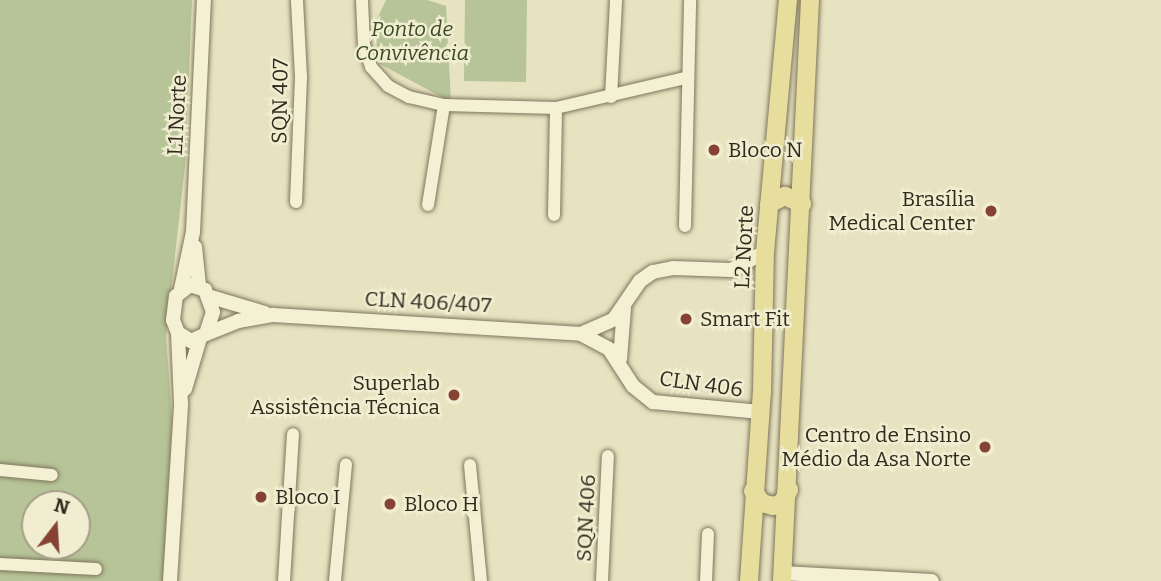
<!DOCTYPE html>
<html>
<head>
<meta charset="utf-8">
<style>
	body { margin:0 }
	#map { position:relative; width:1161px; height:581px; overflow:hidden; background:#e7e3c1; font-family:Bitter,serif }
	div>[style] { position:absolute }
	.green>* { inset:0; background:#b6c497 }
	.roads { filter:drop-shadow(0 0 2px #7f755b) drop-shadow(0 0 2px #7f755b) }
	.minor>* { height:12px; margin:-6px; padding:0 6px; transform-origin:6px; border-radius:6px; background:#f4f0d3 }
	.tertiary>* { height:14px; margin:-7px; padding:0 7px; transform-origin:7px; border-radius:7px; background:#f4f0d3 }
	.primary>* { height:18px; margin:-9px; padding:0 9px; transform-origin:9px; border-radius:9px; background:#e7de9d }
	.dots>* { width:19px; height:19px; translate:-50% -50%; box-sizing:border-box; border:4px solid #f0edd0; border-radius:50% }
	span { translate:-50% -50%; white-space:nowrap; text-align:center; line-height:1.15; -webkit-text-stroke:5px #f0edd0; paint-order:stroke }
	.park-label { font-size:21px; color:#3a4a27; font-style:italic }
	.street-label { font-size:21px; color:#302a1d }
	.poi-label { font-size:21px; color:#302a1d }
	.left { translate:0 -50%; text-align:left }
	.right { translate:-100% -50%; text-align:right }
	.north { position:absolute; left:21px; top:490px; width:70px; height:70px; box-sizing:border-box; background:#f0edd0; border:2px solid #a39f88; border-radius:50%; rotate:17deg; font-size:19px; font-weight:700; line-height:28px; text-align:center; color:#302a1d }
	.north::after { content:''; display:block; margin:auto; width:24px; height:32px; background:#864233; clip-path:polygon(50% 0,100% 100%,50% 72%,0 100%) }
</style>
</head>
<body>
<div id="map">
	<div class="green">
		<div style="clip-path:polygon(evenodd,0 0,192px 0,185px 166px,166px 336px,172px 419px,164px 581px,0 581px,0 0,35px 504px,77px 504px,77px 546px,35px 546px,35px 504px)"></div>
		<div style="clip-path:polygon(386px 0,427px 0,446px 6px,451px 102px,378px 63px,375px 23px)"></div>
		<div style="clip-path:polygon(465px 0,527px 0,526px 82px,464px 81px)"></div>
	</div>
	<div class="roads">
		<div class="minor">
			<div style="left:362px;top:0;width:45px;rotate:87.5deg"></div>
			<div style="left:364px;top:45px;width:23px;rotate:72deg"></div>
			<div style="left:371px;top:67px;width:25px;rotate:48deg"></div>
			<div style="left:388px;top:86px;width:24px;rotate:28deg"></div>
			<div style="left:409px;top:97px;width:36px;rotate:13deg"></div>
			<div style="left:444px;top:105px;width:112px;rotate:1.5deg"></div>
			<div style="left:556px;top:108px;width:132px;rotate:-13.1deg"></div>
			<div style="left:611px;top:97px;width:97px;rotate:-87deg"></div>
			<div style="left:296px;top:202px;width:125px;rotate:-87.7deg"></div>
			<div style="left:301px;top:77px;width:77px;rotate:-93deg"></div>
			<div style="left:428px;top:205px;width:101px;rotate:-80.9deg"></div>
			<div style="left:554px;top:215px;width:107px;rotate:-88.9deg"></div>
			<div style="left:685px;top:226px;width:226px;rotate:-88.7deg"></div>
			<div style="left:470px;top:465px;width:117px;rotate:84.6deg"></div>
			<div style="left:0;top:470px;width:52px;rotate:5.5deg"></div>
			<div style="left:0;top:564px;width:96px;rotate:3deg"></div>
			<div style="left:284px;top:581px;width:147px;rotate:-86.5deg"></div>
			<div style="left:335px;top:581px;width:117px;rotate:-84.6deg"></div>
			<div style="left:602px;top:581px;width:125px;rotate:-87.3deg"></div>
			<div style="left:706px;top:581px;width:47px;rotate:-87.6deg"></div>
		</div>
		<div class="tertiary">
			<div style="left:195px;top:247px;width:39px;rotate:84deg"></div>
			<div style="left:190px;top:285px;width:16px;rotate:18deg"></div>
			<div style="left:205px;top:290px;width:23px;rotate:70deg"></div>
			<div style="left:213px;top:312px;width:23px;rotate:108deg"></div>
			<div style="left:206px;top:334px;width:17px;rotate:155deg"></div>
			<div style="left:191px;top:341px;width:15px;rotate:-148deg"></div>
			<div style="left:178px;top:333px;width:14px;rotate:-111deg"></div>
			<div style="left:173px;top:320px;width:24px;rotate:-83deg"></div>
			<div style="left:176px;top:296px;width:18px;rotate:-38deg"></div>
			<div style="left:181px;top:289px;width:58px;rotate:-78.1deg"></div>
			<div style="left:193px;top:232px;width:232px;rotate:-87.3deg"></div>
			<div style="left:211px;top:297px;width:56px;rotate:16.5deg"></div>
			<div style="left:206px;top:334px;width:35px;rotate:-22deg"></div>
			<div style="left:238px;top:321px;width:36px;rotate:-10deg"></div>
			<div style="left:273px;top:315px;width:309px;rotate:3.5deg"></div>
			<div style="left:581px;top:334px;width:32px;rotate:28deg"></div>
			<div style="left:609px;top:349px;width:44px;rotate:57deg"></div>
			<div style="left:633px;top:386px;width:26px;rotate:39deg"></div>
			<div style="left:653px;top:402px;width:108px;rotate:5.3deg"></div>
			<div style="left:581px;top:334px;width:36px;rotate:-24deg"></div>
			<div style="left:614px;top:319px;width:46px;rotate:-55.6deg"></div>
			<div style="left:640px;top:281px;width:16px;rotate:-35deg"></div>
			<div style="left:653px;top:272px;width:20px;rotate:-11deg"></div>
			<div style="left:673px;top:268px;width:58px;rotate:2deg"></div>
			<div style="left:731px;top:270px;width:38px;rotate:-28deg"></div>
			<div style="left:620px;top:359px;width:51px;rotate:-85.5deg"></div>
			<div style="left:185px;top:389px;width:53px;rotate:-73.6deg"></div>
			<div style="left:782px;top:573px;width:150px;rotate:3.1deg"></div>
			<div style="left:170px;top:581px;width:177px;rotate:-86.4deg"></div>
			<div style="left:181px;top:404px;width:71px;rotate:-92.4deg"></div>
		</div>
		<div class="primary">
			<div style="left:769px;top:204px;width:18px;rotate:-27deg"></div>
			<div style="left:785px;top:196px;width:19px;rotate:25deg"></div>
			<div style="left:753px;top:491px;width:15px;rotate:53deg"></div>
			<div style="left:762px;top:503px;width:11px;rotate:15deg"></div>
			<div style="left:773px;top:506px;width:9px;rotate:-18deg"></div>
			<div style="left:782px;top:503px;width:15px;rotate:-62deg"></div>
			<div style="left:749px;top:581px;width:189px;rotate:-86.1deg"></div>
			<div style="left:762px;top:392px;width:140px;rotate:-88.8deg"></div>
			<div style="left:765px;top:252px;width:253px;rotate:-84.8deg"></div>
			<div style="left:782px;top:581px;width:582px;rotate:-87.24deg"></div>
		</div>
	</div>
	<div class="dots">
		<div style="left:714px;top:150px;background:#864233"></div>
		<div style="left:991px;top:211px;background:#864233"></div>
		<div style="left:686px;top:319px;background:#864233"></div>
		<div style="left:454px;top:395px;background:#864233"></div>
		<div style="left:985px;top:447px;background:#864233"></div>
		<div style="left:261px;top:497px;background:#864233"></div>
		<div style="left:390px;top:504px;background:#864233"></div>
	</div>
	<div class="park-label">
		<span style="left:412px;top:41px">Ponto de<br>Convivência</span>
	</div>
	<div class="street-label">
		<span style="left:280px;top:101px;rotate:-89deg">SQN 407</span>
		<span style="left:177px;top:115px;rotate:-87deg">L1 Norte</span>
		<span style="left:744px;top:247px;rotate:-87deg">L2 Norte</span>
		<span style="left:428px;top:302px;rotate:3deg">CLN 406/407</span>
		<span style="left:701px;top:384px;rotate:8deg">CLN 406</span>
		<span style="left:586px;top:518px;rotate:-87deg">SQN 406</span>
	</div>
	<div class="poi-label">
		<span class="left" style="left:728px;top:150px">Bloco N</span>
		<span class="right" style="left:975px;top:211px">Brasília<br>Medical Center</span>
		<span class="left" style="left:700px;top:319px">Smart Fit</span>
		<span class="right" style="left:440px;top:395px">Superlab<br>Assistência Técnica</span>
		<span class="right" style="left:971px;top:447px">Centro de Ensino<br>Médio da Asa Norte</span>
		<span class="left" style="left:275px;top:497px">Bloco I</span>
		<span class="left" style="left:404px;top:504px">Bloco H</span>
	</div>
	<div class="north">N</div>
</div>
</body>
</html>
